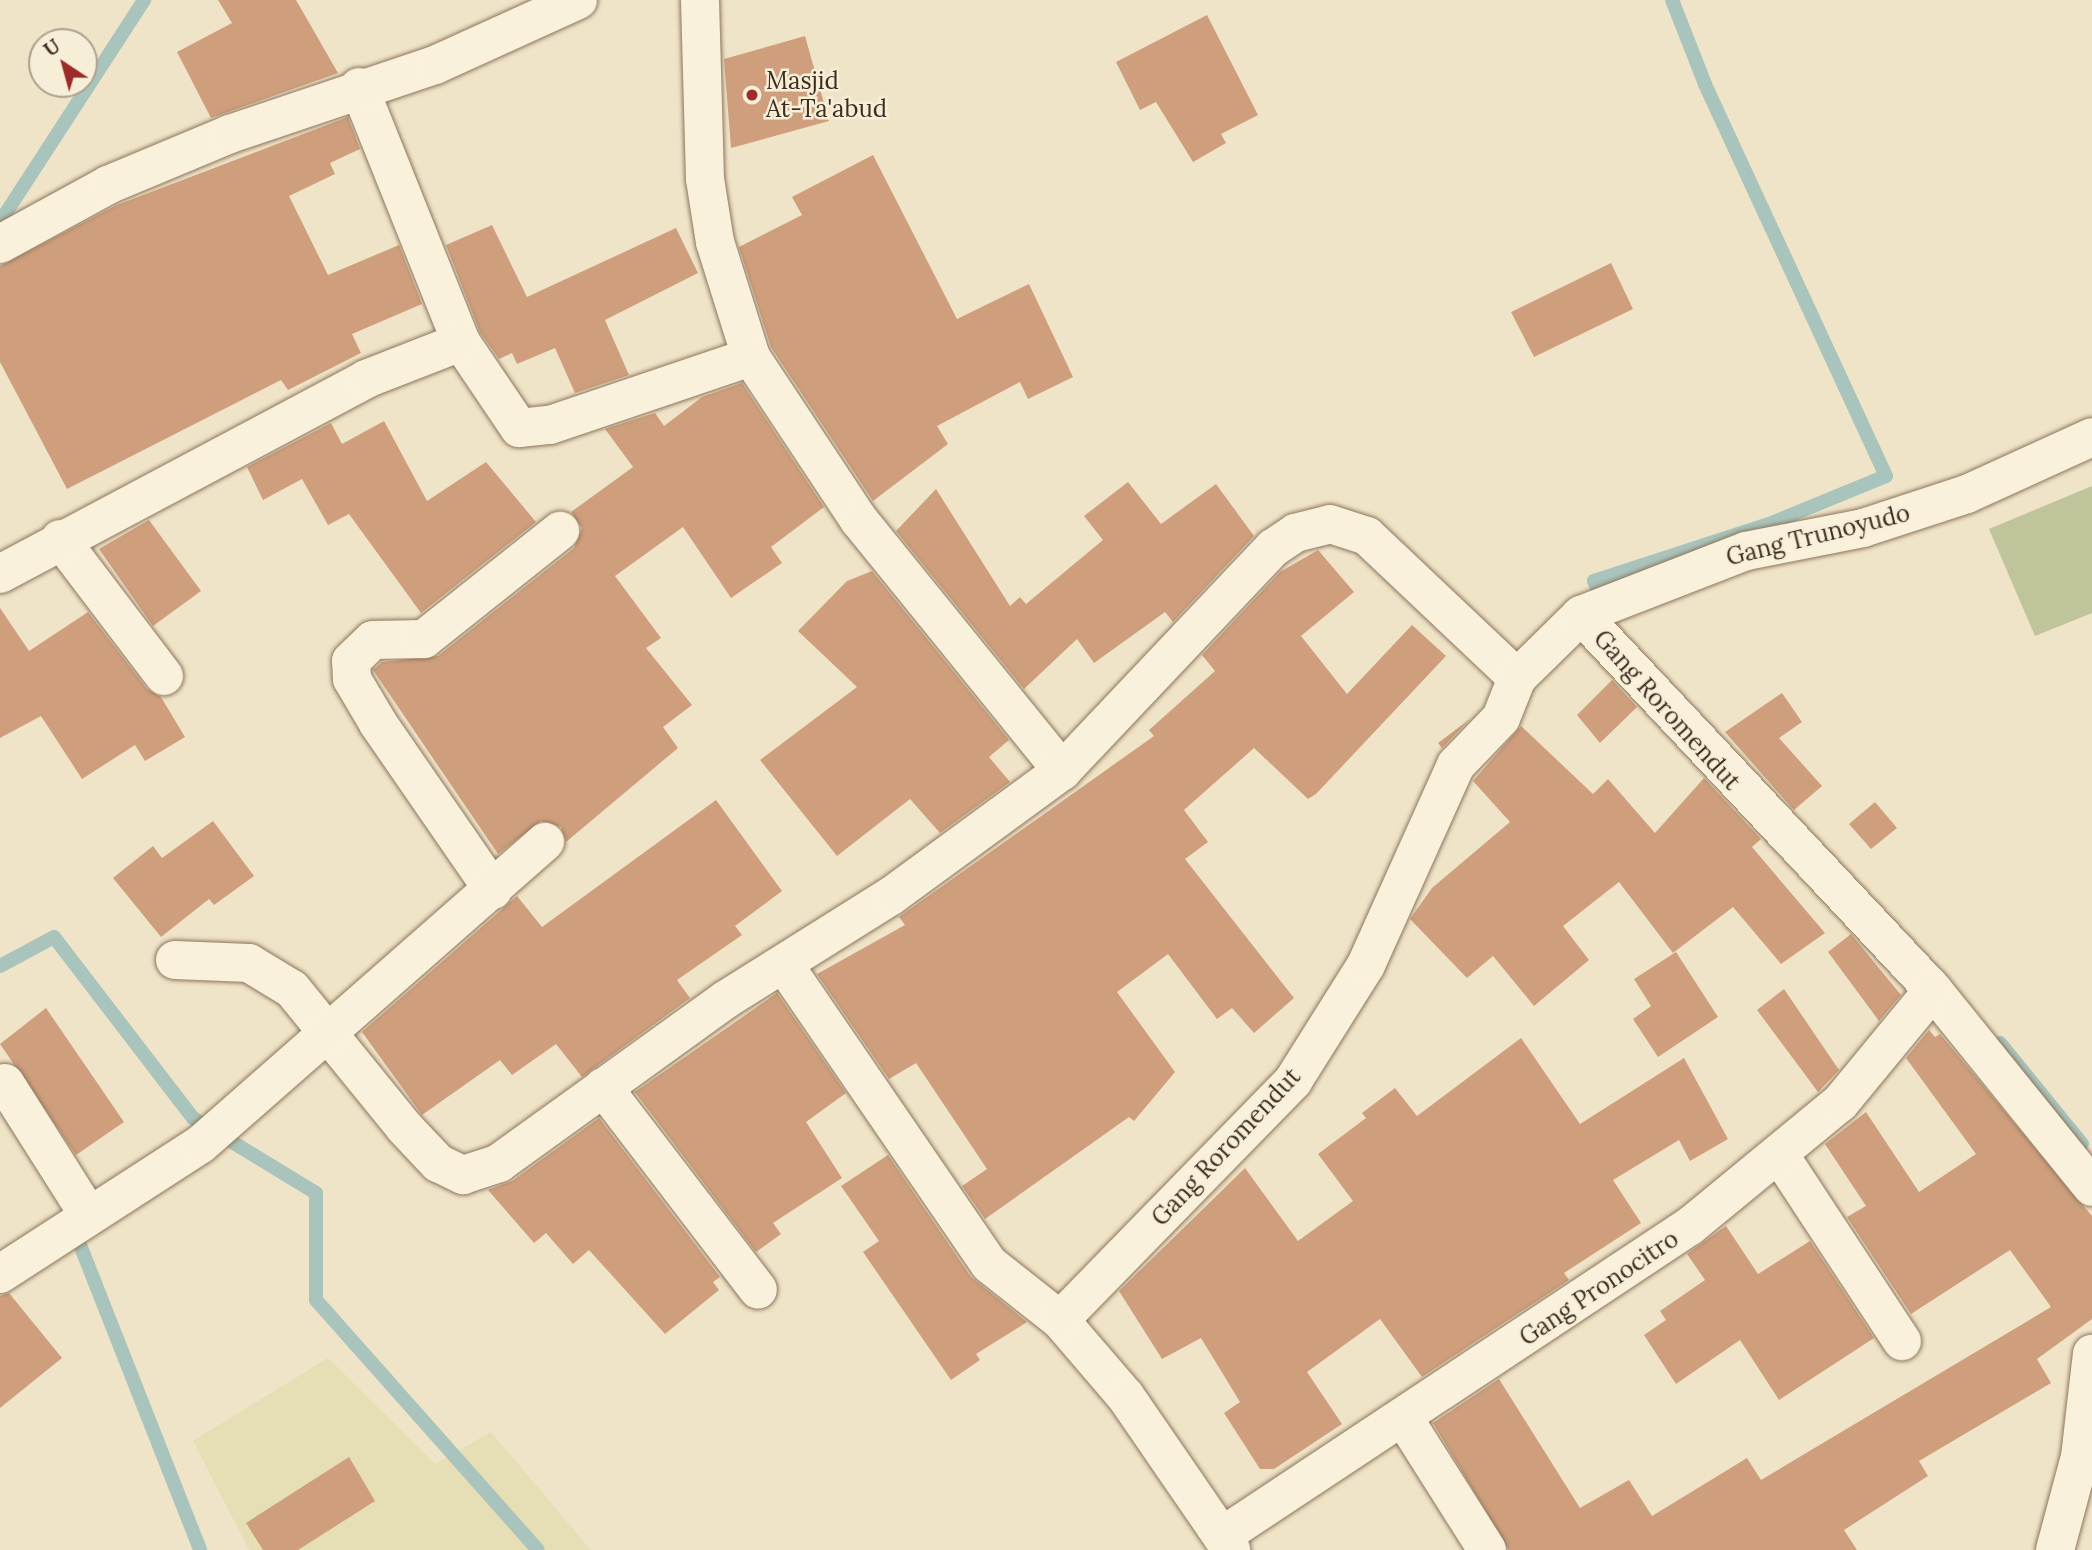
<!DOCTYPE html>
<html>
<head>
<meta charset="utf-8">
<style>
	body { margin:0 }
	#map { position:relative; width:2092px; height:1550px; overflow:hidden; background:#f0e4c8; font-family:Lora,serif }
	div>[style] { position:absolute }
	.farmland>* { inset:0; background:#e6deb5 }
	.cemetery>* { inset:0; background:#bfc49a }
	.stream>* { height:14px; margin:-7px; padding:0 7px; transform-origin:7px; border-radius:7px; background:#a9c4bc }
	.building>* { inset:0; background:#cf9f7d }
	.roads { filter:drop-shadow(0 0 2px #8d765c) drop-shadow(0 0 2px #8d765c) }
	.street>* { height:38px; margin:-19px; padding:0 19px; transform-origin:19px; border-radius:19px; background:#faf1dc }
	.dots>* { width:19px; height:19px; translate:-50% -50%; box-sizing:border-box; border:4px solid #f7eed8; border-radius:50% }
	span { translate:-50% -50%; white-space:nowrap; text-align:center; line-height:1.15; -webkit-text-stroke:5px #f7eed8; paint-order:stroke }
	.poi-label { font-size:24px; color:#3d2e20 }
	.left { translate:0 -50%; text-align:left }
	.street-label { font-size:24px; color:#3d2e20 }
	.north { position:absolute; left:28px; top:28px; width:70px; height:70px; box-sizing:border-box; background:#f7eed8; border:2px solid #ada18e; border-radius:50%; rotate:324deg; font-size:19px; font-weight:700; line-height:28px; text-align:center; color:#3d2e20 }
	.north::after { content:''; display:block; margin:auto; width:24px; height:32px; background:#9e2a2b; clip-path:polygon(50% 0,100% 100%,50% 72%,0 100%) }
</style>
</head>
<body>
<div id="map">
	<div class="farmland">
		<div style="clip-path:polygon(328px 1358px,435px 1464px,491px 1432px,591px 1550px,249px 1550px,193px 1441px)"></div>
	</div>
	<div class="cemetery">
		<div style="clip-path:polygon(2092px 486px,2092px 613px,2035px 636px,1989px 529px)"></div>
	</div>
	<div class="stream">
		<div style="left:0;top:222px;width:265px;rotate:-57deg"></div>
		<div style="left:1603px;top:604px;width:25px;rotate:-111deg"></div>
		<div style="left:1594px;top:581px;width:189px;rotate:-18.1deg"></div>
		<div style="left:1774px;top:522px;width:121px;rotate:-22.3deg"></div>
		<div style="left:1886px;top:476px;width:432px;rotate:-114.8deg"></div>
		<div style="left:1705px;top:84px;width:90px;rotate:-111.4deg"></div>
		<div style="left:0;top:966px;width:61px;rotate:-28.2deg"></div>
		<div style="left:54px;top:937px;width:228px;rotate:52.5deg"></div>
		<div style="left:193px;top:1118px;width:144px;rotate:31.4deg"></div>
		<div style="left:316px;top:1193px;width:107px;rotate:90deg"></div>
		<div style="left:316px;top:1300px;width:334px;rotate:48.4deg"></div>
		<div style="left:2000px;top:1043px;width:130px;rotate:50.9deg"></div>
		<div style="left:73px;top:1227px;width:347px;rotate:68.5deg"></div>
	</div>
	<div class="building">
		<div style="clip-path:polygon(218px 0,296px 0,338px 73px,211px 118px,177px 52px,232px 23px)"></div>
		<div style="clip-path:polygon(1207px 15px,1258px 115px,1221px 134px,1226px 143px,1193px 162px,1156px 102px,1140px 110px,1116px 62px)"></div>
		<div style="clip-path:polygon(805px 36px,829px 121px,731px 148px,724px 59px)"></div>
		<div style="clip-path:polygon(348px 117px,360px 149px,330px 163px,335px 174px,289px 196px,328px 275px,399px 245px,422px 304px,352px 334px,361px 353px,288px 390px,281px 380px,67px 489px,0 362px,0 266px,117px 205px)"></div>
		<div style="clip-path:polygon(873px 155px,957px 319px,1029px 284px,1073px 377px,1028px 399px,1020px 382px,937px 426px,948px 444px,873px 501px,771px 347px,739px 247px,802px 215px,792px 197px)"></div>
		<div style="clip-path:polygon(492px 225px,527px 297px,676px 228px,698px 273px,605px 320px,629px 375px,575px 393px,555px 348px,517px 364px,512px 353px,499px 359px,480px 332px,446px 245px)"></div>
		<div style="clip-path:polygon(1611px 263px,1633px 309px,1534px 357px,1511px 312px)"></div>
		<div style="clip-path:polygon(742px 383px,824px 507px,771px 547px,782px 563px,731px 598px,683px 527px,615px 576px,661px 638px,646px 648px,692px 705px,663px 727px,678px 748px,566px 842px,561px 827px,541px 821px,498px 854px,373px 670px,382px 662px,438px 656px,574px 548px,582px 528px,571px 512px,633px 467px,605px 429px,655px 413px,664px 426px,702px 397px)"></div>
		<div style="clip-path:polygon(384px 421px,427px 501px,486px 462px,536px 522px,421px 613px,349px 514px,328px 525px,302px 479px,263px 500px,247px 467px,331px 423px,342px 444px)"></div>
		<div style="clip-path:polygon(1128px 482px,1161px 524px,1216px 484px,1254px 536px,1173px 622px,1165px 612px,1094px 663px,1077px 639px,1024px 689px,896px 531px,936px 489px,1010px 606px,1020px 597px,1026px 604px,1103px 540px,1084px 516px)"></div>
		<div style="clip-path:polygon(149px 520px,201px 591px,153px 626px,99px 549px)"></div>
		<div style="clip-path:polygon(1318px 550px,1354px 592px,1301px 636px,1347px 694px,1412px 625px,1446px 656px,1316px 794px,1308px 799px,1254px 748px,1184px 810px,1208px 842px,1185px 859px,1294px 998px,1254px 1033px,1232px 1008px,1217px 1019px,1168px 954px,1117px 992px,1175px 1072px,1134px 1121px,1129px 1117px,985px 1219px,962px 1186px,987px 1169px,916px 1063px,889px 1079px,817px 974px,905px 925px,899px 917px,1154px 736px,1149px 730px,1215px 671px,1202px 655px,1280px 572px)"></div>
		<div style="clip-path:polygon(872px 571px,1009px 740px,989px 757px,1010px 782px,940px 833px,910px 799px,837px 856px,760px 760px,857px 687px,798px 631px,847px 581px)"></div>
		<div style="clip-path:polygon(0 608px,29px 651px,88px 612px,147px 689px,161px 697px,185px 737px,145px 761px,135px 745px,82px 779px,41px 716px,0 738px)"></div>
		<div style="clip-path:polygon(1612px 680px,1637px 707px,1600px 743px,1577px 715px)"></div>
		<div style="clip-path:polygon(1782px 693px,1802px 722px,1779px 738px,1822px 786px,1794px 810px,1725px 732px)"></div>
		<div style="clip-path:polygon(1470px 719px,1442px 748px,1438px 743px)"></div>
		<div style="clip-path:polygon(1521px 726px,1593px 794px,1608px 779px,1655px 833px,1704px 778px,1761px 839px,1752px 847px,1825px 933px,1781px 964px,1733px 907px,1673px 953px,1619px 882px,1563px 926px,1589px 960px,1534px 1006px,1493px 956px,1467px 978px,1410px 919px,1432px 888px,1510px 822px,1473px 781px)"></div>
		<div style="clip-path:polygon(716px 800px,782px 891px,735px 926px,742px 935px,677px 980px,690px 998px,582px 1077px,556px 1044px,512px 1075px,500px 1060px,422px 1115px,362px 1032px,517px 896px,542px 927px)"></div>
		<div style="clip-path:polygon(1875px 802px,1897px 828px,1871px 849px,1849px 824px)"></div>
		<div style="clip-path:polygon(213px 821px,254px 876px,214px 905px,209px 899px,161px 937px,113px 878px,153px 846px,162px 858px)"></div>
		<div style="clip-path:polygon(1851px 934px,1901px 995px,1879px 1021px,1828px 952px)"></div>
		<div style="clip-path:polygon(1676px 952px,1718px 1017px,1658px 1057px,1633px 1019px,1651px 1006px,1634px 979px)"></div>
		<div style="clip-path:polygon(1784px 989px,1839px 1070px,1818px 1092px,1757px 1010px)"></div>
		<div style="clip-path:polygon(777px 993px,846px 1093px,806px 1122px,842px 1178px,773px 1223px,781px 1234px,756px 1252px,635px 1092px)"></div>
		<div style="clip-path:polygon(46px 1008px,124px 1122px,76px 1155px,0 1044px)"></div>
		<div style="clip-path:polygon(1929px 1030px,1935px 1037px,1940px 1034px,2092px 1216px,2092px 1319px,2037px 1359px,2051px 1383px,1919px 1461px,1928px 1476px,1844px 1530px,1857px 1550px,1509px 1550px,1433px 1423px,1499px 1379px,1580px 1508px,1629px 1480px,1652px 1516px,1747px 1458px,1761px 1480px,2051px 1307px,2010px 1250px,1911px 1314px,1847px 1217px,1866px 1206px,1825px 1144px,1866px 1112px,1919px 1192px,1976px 1154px,1906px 1058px)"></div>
		<div style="clip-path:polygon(1521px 1038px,1580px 1124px,1684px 1058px,1728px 1139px,1690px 1161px,1679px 1140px,1613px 1180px,1641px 1223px,1564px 1273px,1569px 1280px,1422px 1377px,1380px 1319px,1307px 1372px,1342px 1424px,1274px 1469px,1260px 1469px,1224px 1413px,1240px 1402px,1201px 1338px,1162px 1359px,1119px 1291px,1245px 1168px,1298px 1241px,1353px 1201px,1318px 1154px,1366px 1118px,1362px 1113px,1395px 1088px,1417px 1116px)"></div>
		<div style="clip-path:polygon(599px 1118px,720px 1277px,713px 1282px,719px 1290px,665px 1334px,589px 1250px,573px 1264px,546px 1233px,534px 1243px,488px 1190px,512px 1181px)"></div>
		<div style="clip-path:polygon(888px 1155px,971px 1277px,1027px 1322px,976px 1354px,980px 1360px,951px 1380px,863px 1252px,879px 1241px,841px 1186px)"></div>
		<div style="clip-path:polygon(1726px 1226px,1758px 1274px,1810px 1241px,1874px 1338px,1779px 1400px,1740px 1340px,1676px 1384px,1644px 1335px,1666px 1320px,1660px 1311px,1705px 1280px,1687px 1254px)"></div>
		<div style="clip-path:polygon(9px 1293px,62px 1358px,0 1408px,0 1296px)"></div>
		<div style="clip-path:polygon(349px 1457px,375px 1501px,298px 1550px,263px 1550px,246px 1523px)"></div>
	</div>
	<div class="roads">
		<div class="street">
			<div style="left:700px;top:0;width:179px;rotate:88.4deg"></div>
			<div style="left:705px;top:179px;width:64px;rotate:81deg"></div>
			<div style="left:715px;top:242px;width:121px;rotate:72.6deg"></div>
			<div style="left:751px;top:357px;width:196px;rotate:56.5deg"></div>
			<div style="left:859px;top:520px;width:323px;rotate:51deg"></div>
			<div style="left:359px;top:87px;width:275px;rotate:68.2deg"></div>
			<div style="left:461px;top:342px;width:104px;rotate:56deg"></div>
			<div style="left:519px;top:428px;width:31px;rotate:-6deg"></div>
			<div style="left:550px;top:425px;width:212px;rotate:-18.7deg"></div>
			<div style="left:0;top:244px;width:123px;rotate:-28.6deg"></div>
			<div style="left:108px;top:185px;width:132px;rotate:-22.7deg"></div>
			<div style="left:230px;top:134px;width:216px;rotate:-18.6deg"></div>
			<div style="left:435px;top:65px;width:157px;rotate:-24.4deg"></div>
			<div style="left:60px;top:539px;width:172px;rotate:52.8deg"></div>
			<div style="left:0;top:574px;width:415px;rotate:-28deg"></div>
			<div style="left:366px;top:379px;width:102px;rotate:-21.3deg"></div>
			<div style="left:1581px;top:615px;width:177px;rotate:-21.2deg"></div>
			<div style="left:1746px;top:551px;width:119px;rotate:-11.1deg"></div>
			<div style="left:1863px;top:528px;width:109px;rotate:-18.1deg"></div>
			<div style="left:1967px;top:494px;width:137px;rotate:-24.5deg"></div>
			<div style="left:493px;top:890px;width:203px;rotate:-124.6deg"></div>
			<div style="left:378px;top:723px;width:51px;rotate:-120.6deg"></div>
			<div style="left:352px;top:679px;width:18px;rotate:-93deg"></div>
			<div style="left:351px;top:661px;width:30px;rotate:-44deg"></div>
			<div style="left:373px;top:640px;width:51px;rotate:-1.1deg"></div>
			<div style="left:424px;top:639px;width:174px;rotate:-38.5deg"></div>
			<div style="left:175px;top:960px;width:74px;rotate:2.3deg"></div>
			<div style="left:249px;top:963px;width:50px;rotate:31.2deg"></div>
			<div style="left:292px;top:989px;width:178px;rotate:50.9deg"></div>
			<div style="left:404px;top:1127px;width:50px;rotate:46.6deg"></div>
			<div style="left:438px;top:1163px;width:28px;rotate:26deg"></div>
			<div style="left:463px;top:1175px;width:38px;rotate:-18deg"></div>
			<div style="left:499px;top:1163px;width:279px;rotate:-35.8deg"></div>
			<div style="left:725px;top:1000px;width:196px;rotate:-32.1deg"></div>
			<div style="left:891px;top:896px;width:212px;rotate:-36.2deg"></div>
			<div style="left:1062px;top:771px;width:307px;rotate:-46.6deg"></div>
			<div style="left:1273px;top:548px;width:27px;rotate:-34deg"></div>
			<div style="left:1295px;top:533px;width:36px;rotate:-14deg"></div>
			<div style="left:1330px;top:524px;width:39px;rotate:18deg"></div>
			<div style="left:1367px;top:536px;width:207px;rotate:43.4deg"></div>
			<div style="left:785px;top:966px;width:361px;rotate:55.6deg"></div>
			<div style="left:989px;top:1264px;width:90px;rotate:38.3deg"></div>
			<div style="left:1060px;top:1320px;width:101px;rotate:49.4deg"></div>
			<div style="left:1126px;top:1397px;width:186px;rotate:55.5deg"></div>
			<div style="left:5px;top:1083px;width:157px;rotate:57.7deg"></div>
			<div style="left:603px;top:1087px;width:255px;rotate:52.6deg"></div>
			<div style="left:1779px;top:1154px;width:224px;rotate:56.7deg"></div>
			<div style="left:0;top:1274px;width:239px;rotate:-32.9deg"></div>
			<div style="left:201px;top:1144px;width:458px;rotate:-41.3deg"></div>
			<div style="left:1060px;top:1320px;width:334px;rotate:-45.7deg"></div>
			<div style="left:1293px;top:1081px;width:137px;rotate:-57.8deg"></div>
			<div style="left:1366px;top:965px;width:219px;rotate:-65.8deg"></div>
			<div style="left:1456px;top:765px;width:65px;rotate:-46.2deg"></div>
			<div style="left:1501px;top:718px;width:43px;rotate:-68.2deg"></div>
			<div style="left:1517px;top:678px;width:90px;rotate:-44.5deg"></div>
			<div style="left:1581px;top:615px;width:514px;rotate:46.81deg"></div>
			<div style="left:1933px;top:990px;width:253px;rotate:51.1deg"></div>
			<div style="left:1403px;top:1417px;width:157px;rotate:57.7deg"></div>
			<div style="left:1222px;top:1536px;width:561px;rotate:-33.52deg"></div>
			<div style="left:1690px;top:1226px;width:194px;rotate:-39.4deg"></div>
			<div style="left:1840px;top:1103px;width:146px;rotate:-50.5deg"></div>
			<div style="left:2055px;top:1550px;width:96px;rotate:-75deg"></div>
			<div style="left:2080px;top:1457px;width:104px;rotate:-83.4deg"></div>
		</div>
	</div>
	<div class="dots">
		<div style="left:752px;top:95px;background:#9e2a2b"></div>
	</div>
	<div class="poi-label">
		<span class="left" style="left:766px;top:95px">Masjid<br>At-Ta'abud</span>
	</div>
	<div class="street-label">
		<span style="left:1818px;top:535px;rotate:-14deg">Gang Trunoyudo</span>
		<span style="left:1667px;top:710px;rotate:48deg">Gang Roromendut</span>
		<span style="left:1226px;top:1147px;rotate:-47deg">Gang Roromendut</span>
		<span style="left:1599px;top:1288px;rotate:-34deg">Gang Pronocitro</span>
	</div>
	<div class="north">U</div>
</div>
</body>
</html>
